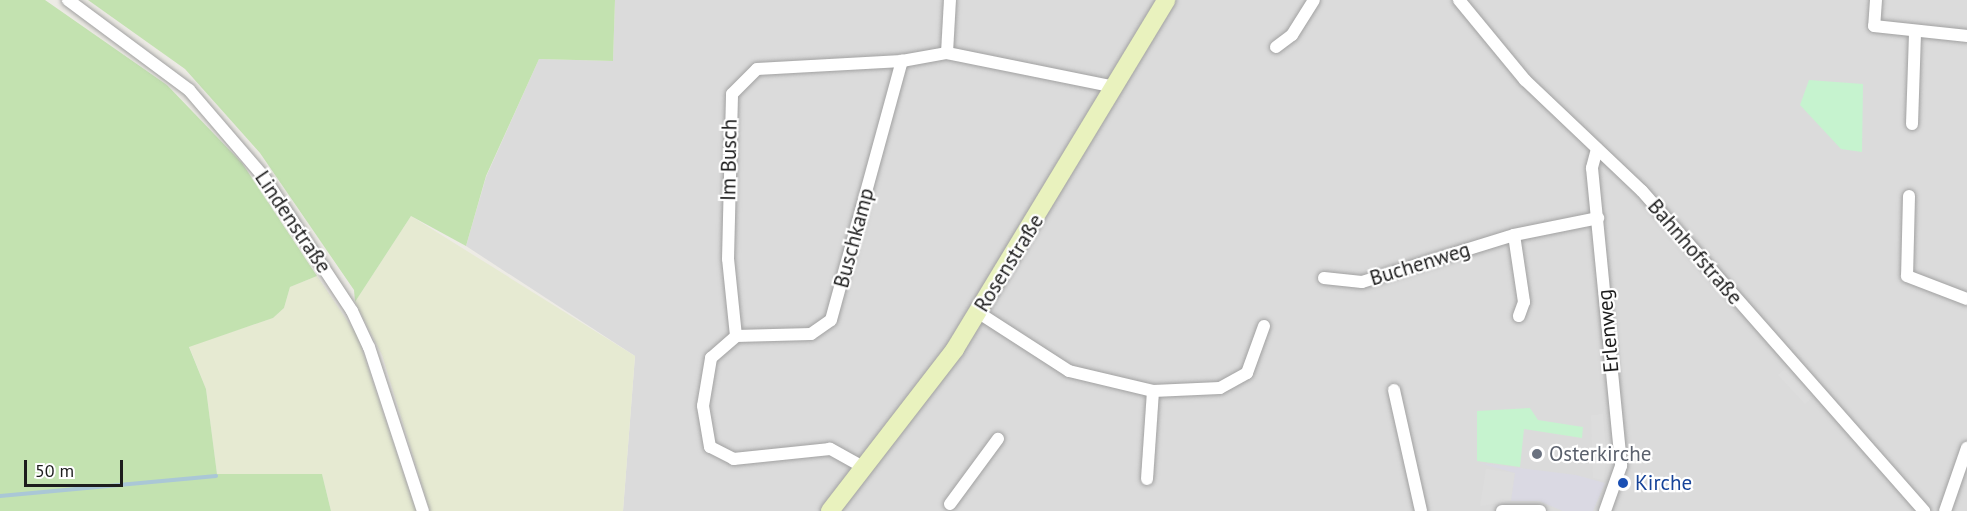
<!DOCTYPE html>
<html>
<head>
<meta charset="utf-8">
<style>
	body { margin:0 }
	#map { position:relative; width:1967px; height:511px; overflow:hidden; background:#edebe5; font-family:"PT Sans",sans-serif }
	div>[style] { position:absolute }
	.residential>* { inset:0; background:#dbdbdb }
	.farmland>* { inset:0; background:#e6ead2 }
	.grass>* { inset:0; background:#c3e2b0 }
	.park>* { inset:0; background:#c6f3cf }
	.parking>* { inset:0; background:#ddd }
	.plaza>* { inset:0; background:#dad9e3 }
	.stream>* { height:4px; margin:-2px; padding:0 2px; transform-origin:2px; border-radius:2px; background:#aac7d6 }
	.roads { filter:drop-shadow(0 0 2px #a1a1a1) drop-shadow(0 0 2px #a1a1a1) }
	.street>* { height:12px; margin:-6px; padding:0 6px; transform-origin:6px; border-radius:6px; background:#fff }
	.secondary>* { height:18px; margin:-9px; padding:0 9px; transform-origin:9px; border-radius:9px; background:#e9f2be }
	.dots>* { width:16px; height:16px; translate:-50% -50%; box-sizing:border-box; border:3px solid #fff; border-radius:50% }
	span { translate:-50% -50%; white-space:nowrap; text-align:center; line-height:1.15; -webkit-text-stroke:4.5px #fff; paint-order:stroke }
	.street-label { font-size:21px; color:#1d1d1d }
	.worship-label { font-size:21px; color:#5b616d }
	.left { translate:0 -50%; text-align:left }
	.transit-label { font-size:21px; color:#164399 }
	.scale { position:absolute; left:24px; top:460px; width:99px; height:27px; box-sizing:border-box; border:3px solid #1d1d1d; border-top:0; padding-left:8px; font-size:18px; line-height:21px; white-space:nowrap; color:#1d1d1d; -webkit-text-stroke:4px #fff; paint-order:stroke }
</style>
</head>
<body>
<div id="map">
	<div class="residential">
		<div style="clip-path:polygon(615px 0,1967px 0,1967px 511px,623px 511px,635px 356px,466px 246px,486px 177px,539px 59px,613px 61px)"></div>
	</div>
	<div class="farmland">
		<div style="clip-path:polygon(411px 216px,635px 356px,623px 511px,430px 511px,382px 355px,355px 302px)"></div>
		<div style="clip-path:polygon(317px 276px,357px 335px,416px 511px,331px 511px,322px 474px,217px 474px,206px 389px,189px 346px,273px 318px,284px 308px,290px 287px)"></div>
	</div>
	<div class="grass">
		<div style="clip-path:polygon(0 0,45px 0,167px 85px,242px 163px,317px 276px,290px 287px,284px 308px,273px 318px,189px 347px,206px 389px,217px 474px,322px 474px,331px 511px,0 511px,0 497px,217px 477px,0 495px)"></div>
		<div style="clip-path:polygon(88px 0,615px 0,613px 61px,539px 59px,486px 176px,466px 246px,411px 216px,355px 302px,354px 290px,260px 153px,185px 69px)"></div>
	</div>
	<div class="park">
		<div style="clip-path:polygon(1809px 80px,1863px 84px,1862px 152px,1841px 149px,1800px 105px)"></div>
		<div style="clip-path:polygon(1530px 408px,1538px 420px,1583px 427px,1582px 438px,1524px 429px,1520px 467px,1477px 461px,1477px 411px)"></div>
	</div>
	<div class="parking">
		<div style="clip-path:polygon(1789px 365px,1815px 395px,1805px 404px,1778px 375px)"></div>
		<div style="clip-path:polygon(1603px 414px,1606px 456px,1604px 480px,1593px 478px,1591px 415px)"></div>
		<div style="clip-path:polygon(1486px 469px,1515px 473px,1511px 501px,1480px 506px)"></div>
	</div>
	<div class="plaza">
		<div style="clip-path:polygon(1479px 463px,1576px 475px,1605px 483px,1593px 511px,1563px 511px,1539px 501px,1511px 501px,1515px 473px)"></div>
	</div>
	<div class="stream">
		<div style="left:0;top:496px;width:217px;rotate:-5.3deg"></div>
	</div>
	<div class="roads">
		<div class="street">
			<div style="left:68px;top:0;width:151px;rotate:36.6deg"></div>
			<div style="left:189px;top:90px;width:113px;rotate:49.3deg"></div>
			<div style="left:263px;top:176px;width:162px;rotate:56.6deg"></div>
			<div style="left:352px;top:311px;width:40px;rotate:65deg"></div>
			<div style="left:369px;top:347px;width:173px;rotate:71.8deg"></div>
			<div style="left:1459px;top:0;width:104px;rotate:50.5deg"></div>
			<div style="left:1525px;top:80px;width:161px;rotate:43.5deg"></div>
			<div style="left:1642px;top:191px;width:427px;rotate:48.6deg"></div>
			<div style="left:1876px;top:0;width:26px;rotate:94deg"></div>
			<div style="left:1874px;top:26px;width:94px;rotate:6.1deg"></div>
			<div style="left:1276px;top:47px;width:20px;rotate:-37deg"></div>
			<div style="left:1292px;top:35px;width:41px;rotate:-57.8deg"></div>
			<div style="left:947px;top:53px;width:53px;rotate:-86.8deg"></div>
			<div style="left:1912px;top:124px;width:90px;rotate:-88.1deg"></div>
			<div style="left:1597px;top:149px;width:20px;rotate:105deg"></div>
			<div style="left:1592px;top:168px;width:299px;rotate:84.4deg"></div>
			<div style="left:1621px;top:466px;width:48px;rotate:109.6deg"></div>
			<div style="left:1909px;top:196px;width:80px;rotate:91.4deg"></div>
			<div style="left:1907px;top:276px;width:64px;rotate:21deg"></div>
			<div style="left:1514px;top:235px;width:68px;rotate:81.5deg"></div>
			<div style="left:1524px;top:302px;width:15px;rotate:110deg"></div>
			<div style="left:1324px;top:278px;width:38px;rotate:6deg"></div>
			<div style="left:1362px;top:282px;width:159px;rotate:-17.2deg"></div>
			<div style="left:1514px;top:235px;width:86px;rotate:-11.4deg"></div>
			<div style="left:979px;top:313px;width:107px;rotate:32.8deg"></div>
			<div style="left:1069px;top:371px;width:86px;rotate:13.4deg"></div>
			<div style="left:1153px;top:391px;width:67px;rotate:-2.6deg"></div>
			<div style="left:1220px;top:388px;width:31px;rotate:-29deg"></div>
			<div style="left:1247px;top:373px;width:50px;rotate:-70.1deg"></div>
			<div style="left:736px;top:336px;width:75px;rotate:-1.5deg"></div>
			<div style="left:811px;top:334px;width:24px;rotate:-35deg"></div>
			<div style="left:831px;top:320px;width:269px;rotate:-74.7deg"></div>
			<div style="left:1394px;top:390px;width:124px;rotate:77.4deg"></div>
			<div style="left:863px;top:467px;width:38px;rotate:-151deg"></div>
			<div style="left:830px;top:449px;width:97px;rotate:174.1deg"></div>
			<div style="left:734px;top:459px;width:27px;rotate:-153deg"></div>
			<div style="left:710px;top:447px;width:42px;rotate:-99.7deg"></div>
			<div style="left:703px;top:406px;width:49px;rotate:-80.5deg"></div>
			<div style="left:711px;top:358px;width:33px;rotate:-41deg"></div>
			<div style="left:736px;top:336px;width:77px;rotate:-95.9deg"></div>
			<div style="left:728px;top:259px;width:165px;rotate:-88.6deg"></div>
			<div style="left:732px;top:94px;width:35px;rotate:-45deg"></div>
			<div style="left:757px;top:69px;width:145px;rotate:-3.2deg"></div>
			<div style="left:902px;top:61px;width:46px;rotate:-10.1deg"></div>
			<div style="left:947px;top:53px;width:171px;rotate:11.4deg"></div>
			<div style="left:1147px;top:479px;width:88px;rotate:-86.1deg"></div>
			<div style="left:950px;top:504px;width:81px;rotate:-53.6deg"></div>
			<div style="left:1502px;top:511px;width:38px"></div>
			<div style="left:1945px;top:511px;width:67px;rotate:-70.8deg"></div>
		</div>
		<div class="secondary">
			<div style="left:830px;top:511px;width:205px;rotate:-52.3deg"></div>
			<div style="left:955px;top:349px;width:408px;rotate:-58.8deg"></div>
		</div>
	</div>
	<div class="dots">
		<div style="left:1537px;top:454px;background:#6b7280"></div>
		<div style="left:1623px;top:483px;background:#1a4fb4"></div>
	</div>
	<div class="street-label">
		<span style="left:729px;top:160px;rotate:-89deg">Im Busch</span>
		<span style="left:293px;top:222px;rotate:56deg">Lindenstraße</span>
		<span style="left:854px;top:238px;rotate:-75deg">Buschkamp</span>
		<span style="left:1695px;top:252px;rotate:49deg">Bahnhofstraße</span>
		<span style="left:1009px;top:263px;rotate:-58deg">Rosenstraße</span>
		<span style="left:1420px;top:264px;rotate:-17deg">Buchenweg</span>
		<span style="left:1608px;top:331px;rotate:-95deg">Erlenweg</span>
	</div>
	<div class="worship-label">
		<span class="left" style="left:1549px;top:454px">Osterkirche</span>
	</div>
	<div class="transit-label">
		<span class="left" style="left:1635px;top:483px">Kirche</span>
	</div>
	<div class="scale">50 m</div>
</div>
</body>
</html>
